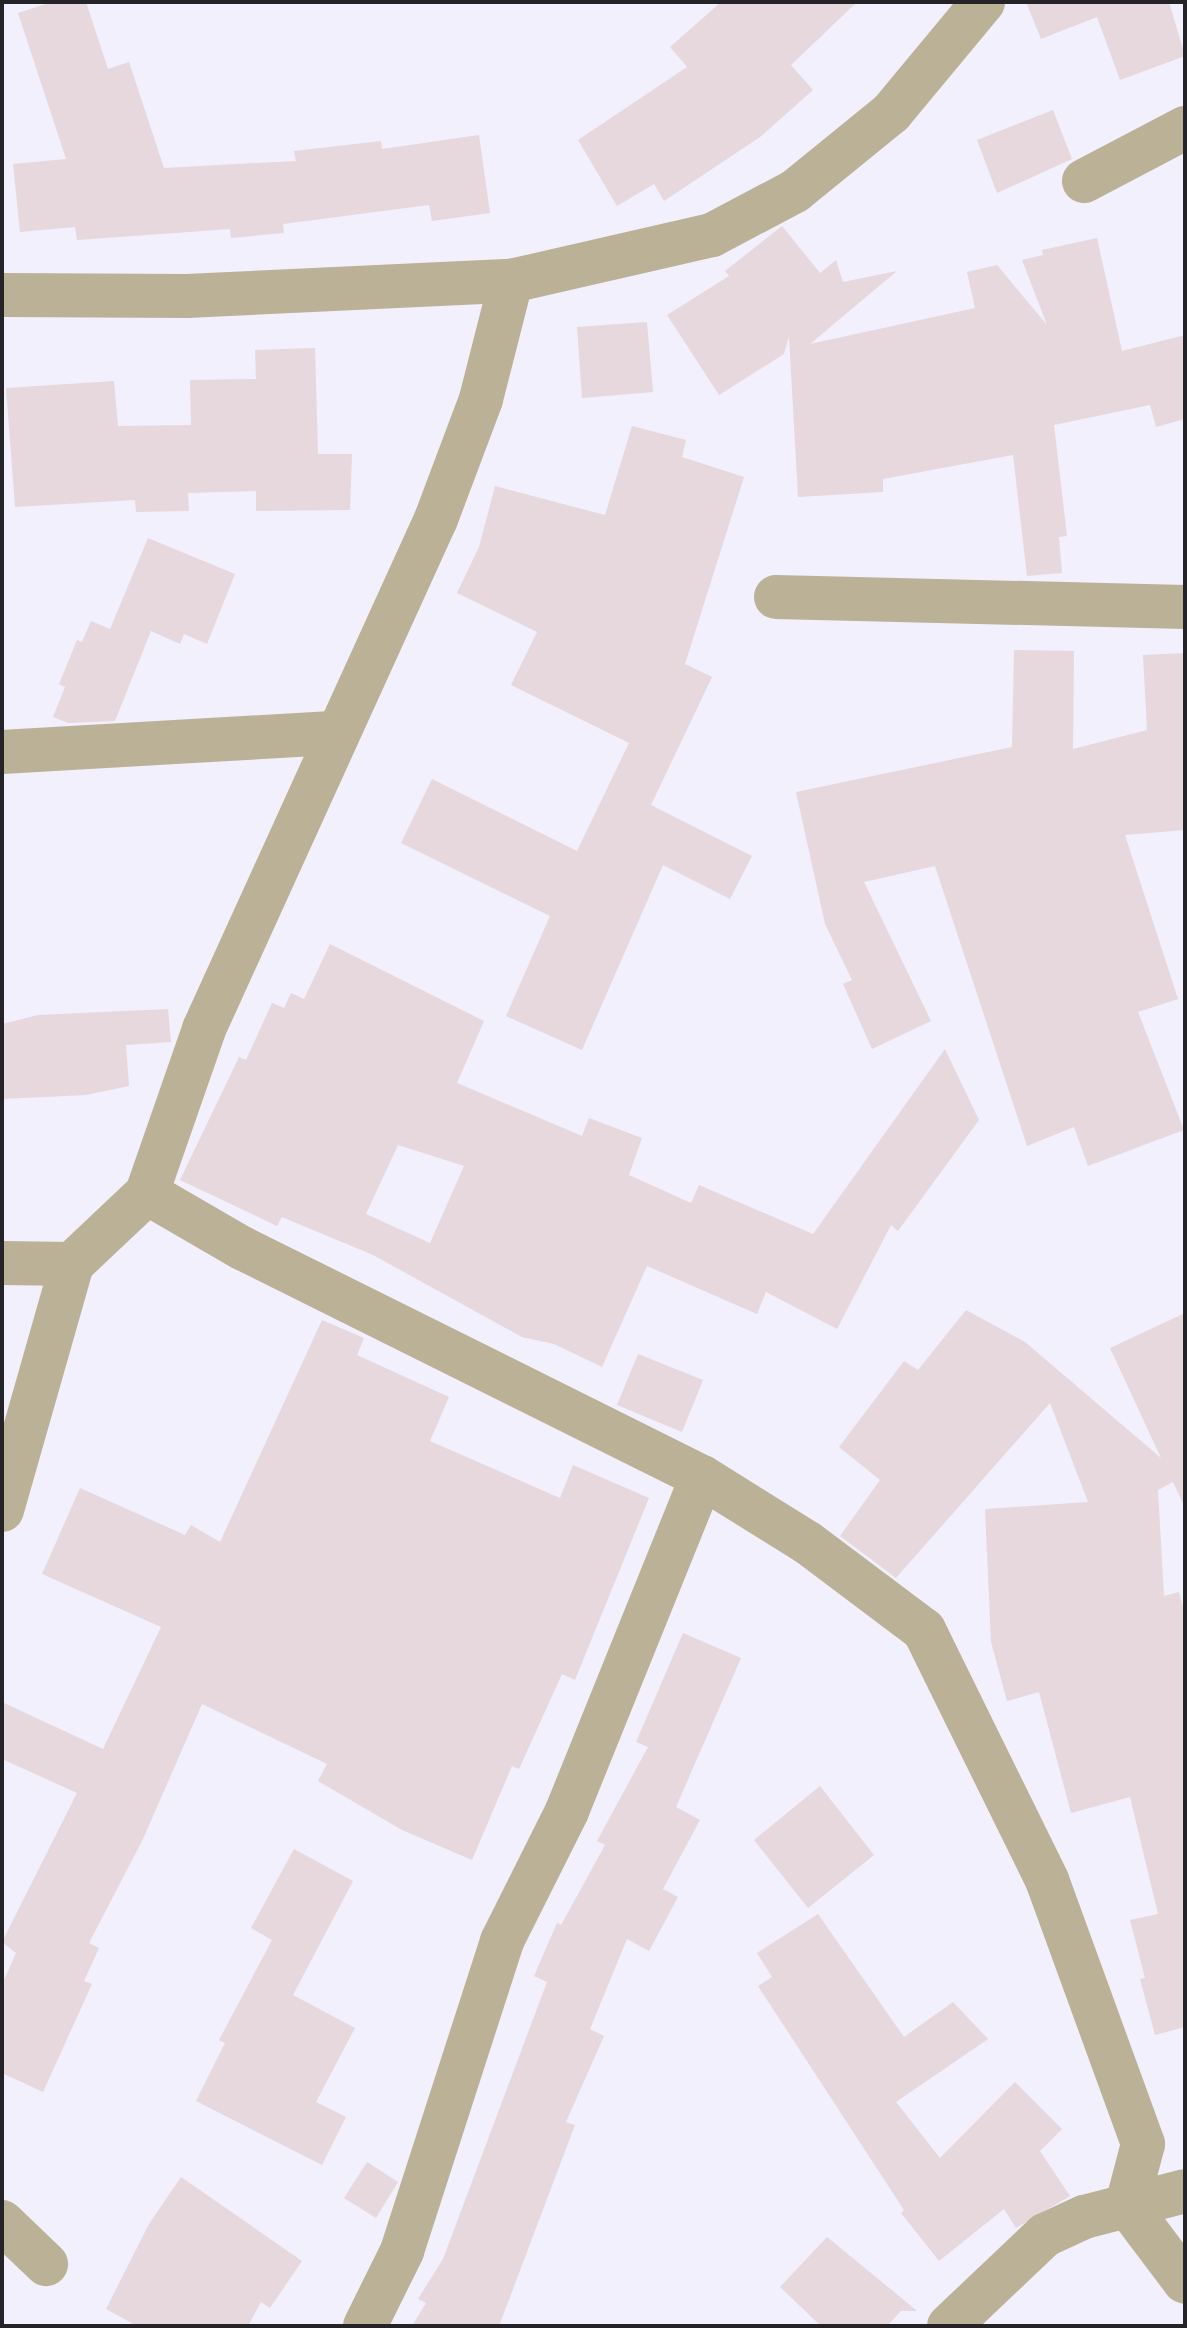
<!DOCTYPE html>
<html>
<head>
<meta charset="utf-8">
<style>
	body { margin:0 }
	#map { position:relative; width:1187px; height:2328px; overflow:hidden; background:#f1f0fc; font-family:"PT Serif",serif }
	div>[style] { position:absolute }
	.building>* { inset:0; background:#e6d8dd }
	.minor>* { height:44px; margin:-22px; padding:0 22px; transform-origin:22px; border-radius:22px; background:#bbb196 }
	span { translate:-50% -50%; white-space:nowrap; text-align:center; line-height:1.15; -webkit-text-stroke:8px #fff; paint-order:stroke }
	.frame { position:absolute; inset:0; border:4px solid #242428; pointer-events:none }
</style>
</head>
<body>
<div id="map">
	<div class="building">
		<div style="clip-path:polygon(52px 2px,86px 2px,108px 69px,129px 62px,164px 168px,296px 161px,294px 151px,381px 141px,382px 149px,479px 135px,490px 213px,432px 221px,429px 205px,283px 224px,284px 233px,231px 238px,230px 229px,77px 240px,75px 227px,20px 232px,13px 164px,66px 159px,18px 13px)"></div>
		<div style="clip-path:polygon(721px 2px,857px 2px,791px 65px,813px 90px,760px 137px,664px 201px,654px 184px,617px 206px,578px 140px,687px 67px,670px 47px)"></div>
		<div style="clip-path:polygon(1026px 2px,1169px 2px,1185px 56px,1120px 80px,1097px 17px,1041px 39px)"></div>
		<div style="clip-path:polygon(1053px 110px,1072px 159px,997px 193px,977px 140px)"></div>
		<div style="clip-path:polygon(782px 226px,820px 273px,836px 260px,843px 282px,897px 271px,810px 344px,975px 308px,967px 272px,997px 265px,1047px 325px,1022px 260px,1043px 255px,1042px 250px,1097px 238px,1122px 351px,1185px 335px,1185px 419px,1156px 427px,1150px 405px,1054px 425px,1067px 536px,1059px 537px,1062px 573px,1027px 576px,1013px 455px,883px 479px,883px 492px,798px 497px,789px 336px,784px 354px,719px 395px,667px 315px,729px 276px,725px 271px)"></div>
		<div style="clip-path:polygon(647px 322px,653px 392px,582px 398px,577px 327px)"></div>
		<div style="clip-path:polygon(315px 348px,318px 454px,352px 454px,350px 510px,256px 511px,256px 491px,188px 493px,189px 511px,136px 512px,135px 500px,15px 507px,6px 388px,114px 381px,118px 426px,191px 425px,190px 380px,256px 379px,255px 350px)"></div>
		<div style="clip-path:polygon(632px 426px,686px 440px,682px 457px,744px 477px,685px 664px,712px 677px,651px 805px,752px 856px,730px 899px,663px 865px,582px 1050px,506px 1016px,550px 916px,401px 843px,432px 779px,577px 851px,629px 743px,511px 685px,537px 632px,457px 593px,479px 547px,495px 486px,605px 515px)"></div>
		<div style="clip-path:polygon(148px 538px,235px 574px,207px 644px,184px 634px,180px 644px,151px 631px,115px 721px,68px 723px,53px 717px,65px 687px,59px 684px,77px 640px,82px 642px,91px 621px,110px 629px)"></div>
		<div style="clip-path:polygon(1014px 650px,1074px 651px,1073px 749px,1147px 730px,1143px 655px,1185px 653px,1185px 830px,1125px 835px,1178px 999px,1138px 1012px,1184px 1130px,1088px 1166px,1074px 1127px,1027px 1146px,935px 866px,864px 882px,931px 1021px,872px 1049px,843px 984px,852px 980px,825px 924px,796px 792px,1012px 747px)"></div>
		<div style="clip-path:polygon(evenodd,330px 944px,484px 1021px,457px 1083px,582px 1136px,589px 1118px,642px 1138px,629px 1175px,691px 1203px,699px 1185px,813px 1234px,945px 1049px,979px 1120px,898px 1231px,891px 1225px,837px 1329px,766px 1292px,757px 1314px,647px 1266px,602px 1367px,554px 1344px,522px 1337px,373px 1255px,282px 1217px,277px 1226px,180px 1180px,239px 1057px,246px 1060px,272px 1003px,284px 1008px,291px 993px,304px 999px,330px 944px,398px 1145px,464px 1166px,430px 1243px,366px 1214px,398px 1145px)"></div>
		<div style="clip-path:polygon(168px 1009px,171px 1042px,126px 1045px,129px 1086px,86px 1095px,2px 1099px,2px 1024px,38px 1015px)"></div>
		<div style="clip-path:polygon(966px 1310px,1025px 1342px,1161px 1458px,1110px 1348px,1185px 1313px,1185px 1508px,1173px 1482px,1158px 1490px,1164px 1596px,1179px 1592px,1185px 1615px,1185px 2027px,1155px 2035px,1140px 1979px,1145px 1978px,1130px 1920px,1158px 1914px,1130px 1797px,1071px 1813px,1039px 1692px,1007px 1701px,991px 1642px,985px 1509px,1088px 1502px,1050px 1403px,896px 1578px,840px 1536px,880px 1480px,839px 1447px,904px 1361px,918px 1370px)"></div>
		<div style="clip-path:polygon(322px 1320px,364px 1338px,357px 1355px,449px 1397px,430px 1441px,560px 1498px,573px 1465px,649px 1498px,575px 1680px,562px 1674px,519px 1769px,512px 1766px,472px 1860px,402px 1830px,318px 1781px,327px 1764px,202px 1704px,143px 1839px,89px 1943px,99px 1948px,84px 1981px,92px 1984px,43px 2092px,2px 2073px,2px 1985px,16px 1953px,2px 1942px,77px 1793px,2px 1759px,2px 1702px,103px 1749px,161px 1627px,42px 1574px,80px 1488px,185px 1535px,191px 1525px,220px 1542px)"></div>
		<div style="clip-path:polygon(638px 1354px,703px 1380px,682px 1432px,617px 1405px)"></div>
		<div style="clip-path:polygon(683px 1633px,741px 1658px,676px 1807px,700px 1820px,663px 1889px,678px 1897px,649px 1951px,627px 1939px,590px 2029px,604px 2036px,566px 2122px,575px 2125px,499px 2326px,412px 2326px,426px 2303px,418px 2299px,443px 2259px,547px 1982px,534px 1976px,557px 1923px,561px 1925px,605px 1845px,597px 1841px,648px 1747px,636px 1742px)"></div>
		<div style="clip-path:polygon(820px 1786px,874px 1855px,808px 1908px,754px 1840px)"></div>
		<div style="clip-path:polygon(294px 1849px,353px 1881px,293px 1995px,355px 2028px,316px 2102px,346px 2117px,322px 2165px,196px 2101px,225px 2043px,219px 2040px,272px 1940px,251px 1928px)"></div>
		<div style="clip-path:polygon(818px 1914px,904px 2037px,953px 2002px,988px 2039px,896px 2102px,940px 2158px,1015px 2082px,1062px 2129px,1040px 2151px,1070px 2196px,1016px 2228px,1004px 2209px,939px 2261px,901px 2213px,904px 2210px,758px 1986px,772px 1977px,757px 1953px)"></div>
		<div style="clip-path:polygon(367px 2162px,398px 2182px,376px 2218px,344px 2198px)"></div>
		<div style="clip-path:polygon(181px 2177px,302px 2261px,270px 2308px,261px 2302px,248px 2326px,137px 2326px,106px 2309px,149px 2224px)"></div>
		<div style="clip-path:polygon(827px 2237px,899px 2296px,917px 2311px,901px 2311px,887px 2326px,821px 2326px,780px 2287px)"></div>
	</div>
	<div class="minor">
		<div style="left:1084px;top:181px;width:114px;rotate:-27.7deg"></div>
		<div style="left:2px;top:295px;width:185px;rotate:0.3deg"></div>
		<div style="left:187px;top:296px;width:324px;rotate:-2.7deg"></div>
		<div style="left:511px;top:281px;width:206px;rotate:-12.9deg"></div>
		<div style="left:712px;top:235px;width:94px;rotate:-27.9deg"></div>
		<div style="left:795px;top:191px;width:124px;rotate:-39.1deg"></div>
		<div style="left:891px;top:113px;width:144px;rotate:-50.3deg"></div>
		<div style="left:776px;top:597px;width:409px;rotate:1.4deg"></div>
		<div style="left:2px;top:752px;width:335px;rotate:-3.3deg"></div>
		<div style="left:147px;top:1193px;width:110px;rotate:30.1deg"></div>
		<div style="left:242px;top:1248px;width:514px;rotate:26.47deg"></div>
		<div style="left:702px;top:1477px;width:125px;rotate:31.9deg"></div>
		<div style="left:808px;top:1543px;width:145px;rotate:36.9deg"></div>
		<div style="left:924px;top:1630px;width:279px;rotate:63.8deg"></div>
		<div style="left:1047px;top:1880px;width:281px;rotate:70deg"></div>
		<div style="left:1143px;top:2144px;width:63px;rotate:104.7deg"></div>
		<div style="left:2px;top:1263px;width:70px;rotate:0.8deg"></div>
		<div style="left:2px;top:1510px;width:256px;rotate:-74.1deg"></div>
		<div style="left:72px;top:1264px;width:103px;rotate:-43.4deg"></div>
		<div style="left:147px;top:1193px;width:174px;rotate:-70.8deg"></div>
		<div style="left:204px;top:1029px;width:560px;rotate:-65.54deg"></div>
		<div style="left:436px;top:519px;width:128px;rotate:-69.4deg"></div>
		<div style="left:481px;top:399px;width:122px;rotate:-75.7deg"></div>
		<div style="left:1127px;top:2205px;width:96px;rotate:53deg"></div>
		<div style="left:2px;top:2222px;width:61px;rotate:43.7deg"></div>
		<div style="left:365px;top:2326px;width:84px;rotate:-63.7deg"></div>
		<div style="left:402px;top:2251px;width:326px;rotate:-72.1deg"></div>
		<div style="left:502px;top:1941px;width:145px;rotate:-63.4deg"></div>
		<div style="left:567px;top:1811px;width:360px;rotate:-68deg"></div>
		<div style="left:949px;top:2326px;width:132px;rotate:-43.5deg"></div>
		<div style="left:1045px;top:2235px;width:43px;rotate:-24.8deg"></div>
		<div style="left:1084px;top:2217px;width:104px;rotate:-14.4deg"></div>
	</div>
	<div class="frame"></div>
</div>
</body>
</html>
